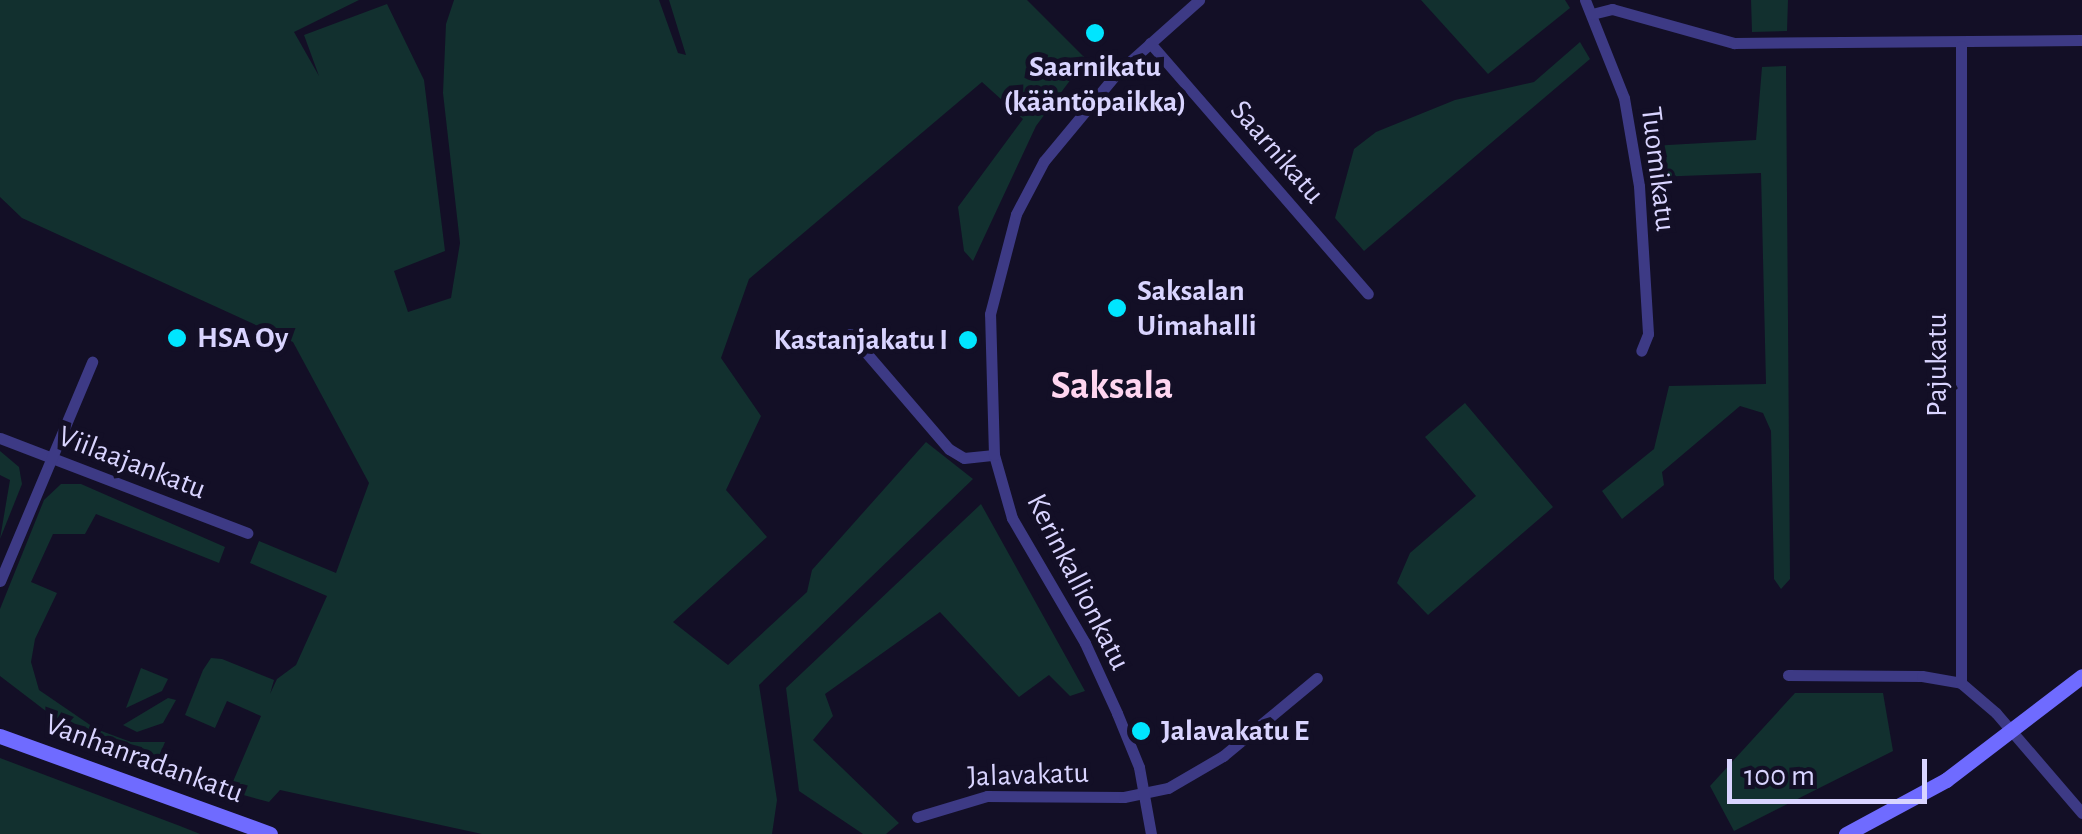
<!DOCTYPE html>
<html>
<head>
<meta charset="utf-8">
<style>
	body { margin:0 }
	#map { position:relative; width:2082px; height:834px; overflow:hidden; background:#130f26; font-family:"Alegreya Sans",sans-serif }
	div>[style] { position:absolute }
	.green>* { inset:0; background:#12302f }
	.street>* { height:11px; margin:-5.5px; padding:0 5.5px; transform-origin:5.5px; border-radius:5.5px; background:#3d3a85 }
	.secondary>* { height:15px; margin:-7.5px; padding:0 7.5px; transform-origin:7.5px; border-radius:7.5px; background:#6f6bff }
	.dots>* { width:28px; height:28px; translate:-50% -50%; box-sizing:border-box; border:5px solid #130f26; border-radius:50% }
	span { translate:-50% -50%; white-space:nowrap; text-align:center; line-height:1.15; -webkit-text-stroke:10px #130f26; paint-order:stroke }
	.poi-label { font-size:30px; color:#d9d4ff; font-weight:700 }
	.left { translate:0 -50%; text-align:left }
	.right { translate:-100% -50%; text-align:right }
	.street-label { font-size:30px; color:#d9d4ff }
	.district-label { font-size:40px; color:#ffd6f0; font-weight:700 }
	.scale { position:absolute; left:1727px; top:759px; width:200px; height:45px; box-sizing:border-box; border:5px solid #d9d4ff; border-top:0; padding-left:12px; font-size:30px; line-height:35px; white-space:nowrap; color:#d9d4ff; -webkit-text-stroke:8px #130f26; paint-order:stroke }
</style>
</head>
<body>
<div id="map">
	<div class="green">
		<div style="clip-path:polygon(0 0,359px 0,294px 32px,319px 76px,304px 35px,387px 4px,424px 80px,445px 251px,394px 271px,408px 312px,451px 298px,460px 243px,443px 93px,446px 24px,454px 0,659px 0,678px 53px,686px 55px,669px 0,1027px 0,1086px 59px,1036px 126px,973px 261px,964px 251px,958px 207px,1023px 119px,982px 82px,749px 279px,721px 358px,761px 416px,726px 490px,767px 537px,673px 622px,728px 665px,807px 592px,812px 570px,926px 442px,973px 479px,759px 685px,777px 800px,772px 834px,482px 834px,280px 790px,269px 802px,229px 791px,261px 716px,227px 701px,215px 728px,185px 715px,203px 670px,211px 658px,222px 659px,274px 680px,270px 694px,277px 679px,296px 665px,327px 596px,250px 563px,259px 541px,336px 573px,369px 483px,293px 342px,22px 218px,0 197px)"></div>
		<div style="clip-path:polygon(1421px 0,1565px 0,1570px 8px,1488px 74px)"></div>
		<div style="clip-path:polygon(1751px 0,1788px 0,1787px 31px,1752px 32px)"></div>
		<div style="clip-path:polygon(1580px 42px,1590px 59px,1364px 251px,1335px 218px,1354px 149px,1376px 132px,1455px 100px,1534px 82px)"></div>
		<div style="clip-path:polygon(1786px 66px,1790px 579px,1781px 589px,1774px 579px,1771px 431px,1763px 413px,1740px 406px,1662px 472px,1664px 485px,1622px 519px,1602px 491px,1654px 449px,1669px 386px,1766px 384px,1761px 173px,1654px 177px,1651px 146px,1756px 140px,1762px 67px)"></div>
		<div style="clip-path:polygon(1465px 403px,1553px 507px,1428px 615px,1397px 583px,1410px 553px,1476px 496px,1425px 437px)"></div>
		<div style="clip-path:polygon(0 451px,19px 467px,22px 484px,0 539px,10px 480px,0 475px)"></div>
		<div style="clip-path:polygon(61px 484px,81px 484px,225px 547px,219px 563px,96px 514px,85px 534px,53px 534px,31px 582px,57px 593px,35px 639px,31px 662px,39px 690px,96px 729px,131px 742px,165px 742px,156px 764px,72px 731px,0 676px,0 609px,44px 500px)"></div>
		<div style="clip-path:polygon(981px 504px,1085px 691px,1070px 696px,1049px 675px,1019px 697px,940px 612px,825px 694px,833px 716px,813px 740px,899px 823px,886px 834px,863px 834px,799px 791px,786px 688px)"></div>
		<div style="clip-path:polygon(141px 668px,168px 679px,162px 691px,126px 708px)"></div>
		<div style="clip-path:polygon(1795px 693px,1883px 693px,1893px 751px,1734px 831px,1710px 786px)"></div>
		<div style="clip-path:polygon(168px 698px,176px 700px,163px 723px,137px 732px,123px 725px)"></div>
		<div style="clip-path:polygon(0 758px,180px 826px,200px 834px,0 834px)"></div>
	</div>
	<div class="street">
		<div style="left:1585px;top:0;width:105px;rotate:68.3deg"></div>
		<div style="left:1624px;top:98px;width:89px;rotate:80.3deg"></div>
		<div style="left:1639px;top:186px;width:148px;rotate:86.5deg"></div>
		<div style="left:1648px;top:334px;width:18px;rotate:112deg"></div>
		<div style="left:1592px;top:14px;width:21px;rotate:-14deg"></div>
		<div style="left:1612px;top:9px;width:127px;rotate:15.6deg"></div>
		<div style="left:1734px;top:43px;width:348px;rotate:-0.5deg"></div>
		<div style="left:1150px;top:43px;width:332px;rotate:49deg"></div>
		<div style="left:850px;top:334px;width:152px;rotate:49.3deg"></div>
		<div style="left:949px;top:449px;width:17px;rotate:31deg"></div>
		<div style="left:964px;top:458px;width:30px;rotate:-6deg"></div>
		<div style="left:0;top:438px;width:265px;rotate:21deg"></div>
		<div style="left:0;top:581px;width:238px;rotate:-67.2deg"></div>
		<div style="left:1788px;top:675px;width:134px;rotate:0.4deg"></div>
		<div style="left:1922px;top:676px;width:40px;rotate:10deg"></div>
		<div style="left:1961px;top:683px;width:46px;rotate:40.6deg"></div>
		<div style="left:1996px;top:713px;width:132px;rotate:49.3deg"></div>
		<div style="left:1961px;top:683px;width:637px;rotate:-90deg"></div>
		<div style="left:917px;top:817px;width:73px;rotate:-16.7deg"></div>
		<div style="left:987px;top:796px;width:137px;rotate:0.4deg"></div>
		<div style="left:1124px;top:797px;width:45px;rotate:-11.6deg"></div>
		<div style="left:1168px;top:788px;width:64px;rotate:-30.2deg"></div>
		<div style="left:1223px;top:756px;width:122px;rotate:-39.7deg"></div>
		<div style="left:1151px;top:834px;width:68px;rotate:-100.2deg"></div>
		<div style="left:1139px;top:767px;width:58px;rotate:-112.2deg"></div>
		<div style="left:1117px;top:713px;width:77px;rotate:-114.6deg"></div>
		<div style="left:1085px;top:643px;width:145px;rotate:-120.3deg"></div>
		<div style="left:1012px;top:518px;width:66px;rotate:-105.9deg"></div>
		<div style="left:994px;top:455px;width:141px;rotate:-91.6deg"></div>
		<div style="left:990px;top:314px;width:103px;rotate:-75.4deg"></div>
		<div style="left:1016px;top:214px;width:60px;rotate:-62.2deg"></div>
		<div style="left:1044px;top:161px;width:114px;rotate:-50.3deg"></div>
		<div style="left:1117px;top:73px;width:110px;rotate:-41.7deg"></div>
	</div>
	<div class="secondary">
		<div style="left:0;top:736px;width:287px;rotate:19.9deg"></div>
		<div style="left:1846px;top:834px;width:114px;rotate:-28.4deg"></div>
		<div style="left:1946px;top:780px;width:171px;rotate:-37.4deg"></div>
	</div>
	<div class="dots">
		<div style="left:1095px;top:33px;background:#00e5ff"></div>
		<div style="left:1117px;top:308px;background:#00e5ff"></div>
		<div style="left:177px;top:338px;background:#00e5ff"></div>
		<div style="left:968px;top:340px;background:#00e5ff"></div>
		<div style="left:1141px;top:731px;background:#00e5ff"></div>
	</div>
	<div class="poi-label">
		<span style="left:1095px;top:84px">Saarnikatu<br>(kääntöpaikka)</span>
		<span class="left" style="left:1137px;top:308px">Saksalan<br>Uimahalli</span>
		<span class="left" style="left:197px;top:338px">HSA Oy</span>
		<span class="right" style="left:948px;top:340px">Kastanjakatu I</span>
		<span class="left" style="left:1161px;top:731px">Jalavakatu E</span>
	</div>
	<div class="street-label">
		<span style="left:1277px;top:152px;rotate:49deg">Saarnikatu</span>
		<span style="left:1658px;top:169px;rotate:83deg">Tuomikatu</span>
		<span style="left:1937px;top:365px;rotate:-90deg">Pajukatu</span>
		<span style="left:132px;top:463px;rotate:21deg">Viilaajankatu</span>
		<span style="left:1078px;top:582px;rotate:63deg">Kerinkallionkatu</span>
		<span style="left:144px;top:759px;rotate:20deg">Vanhanradankatu</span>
		<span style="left:1028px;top:775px;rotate:-2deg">Jalavakatu</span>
	</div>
	<div class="district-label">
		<span style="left:1112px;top:386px">Saksala</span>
	</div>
	<div class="scale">100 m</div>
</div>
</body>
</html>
